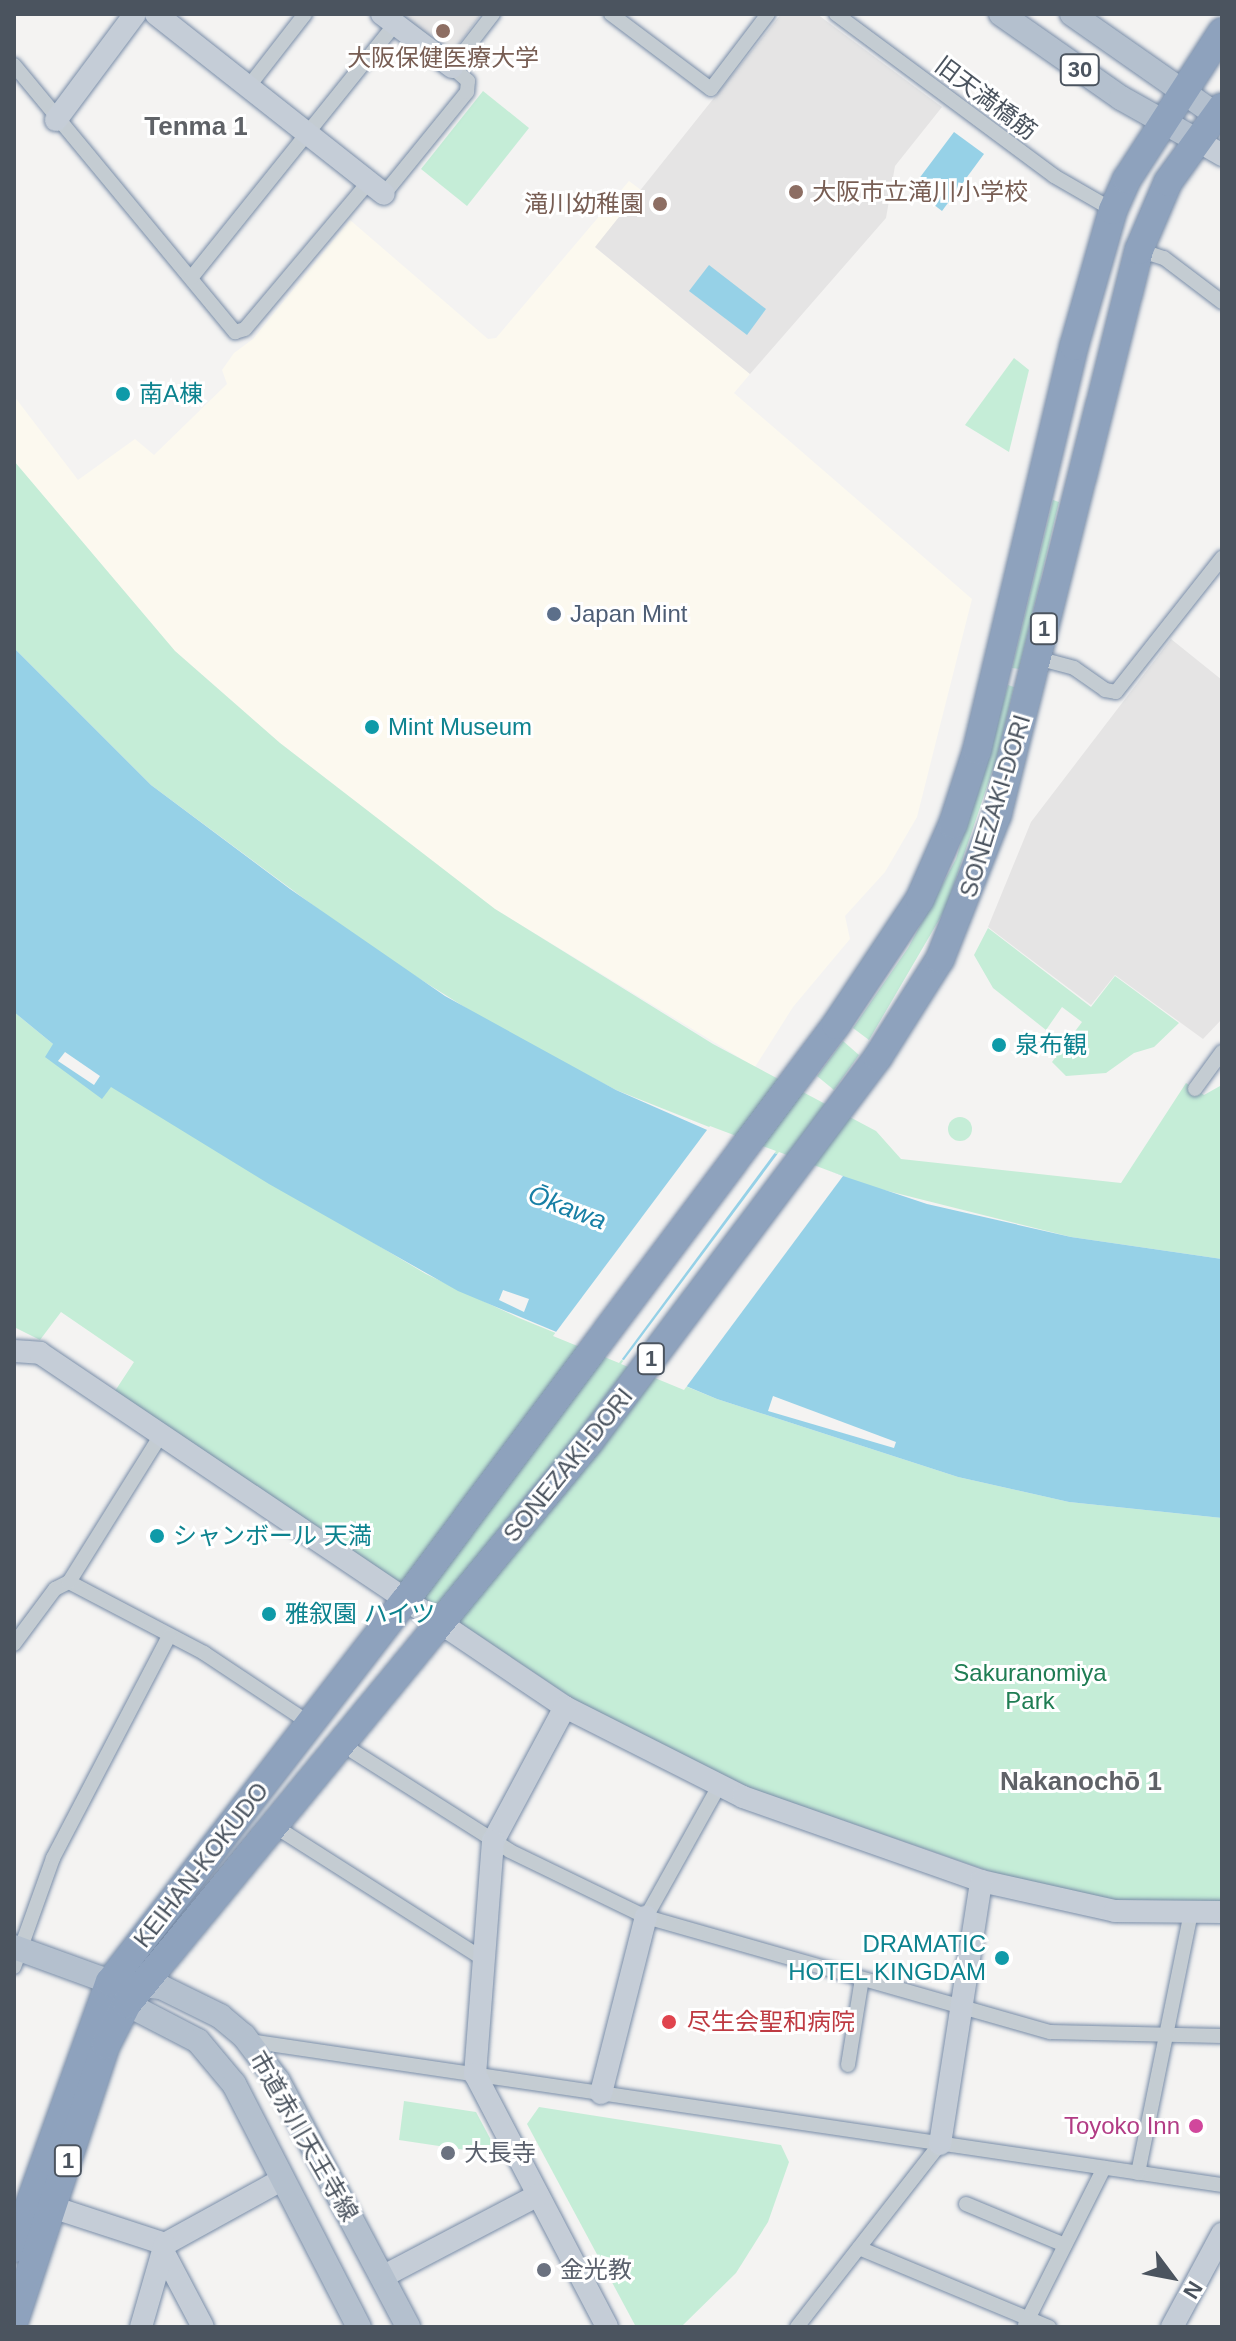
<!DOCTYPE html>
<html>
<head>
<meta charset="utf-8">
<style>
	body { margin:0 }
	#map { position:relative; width:1236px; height:2341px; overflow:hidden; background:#f4f3f2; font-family:Arial,"Noto Sans JP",sans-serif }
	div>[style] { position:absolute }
	.commercial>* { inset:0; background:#fcf9ef }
	.education>* { inset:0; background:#e5e4e4 }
	.green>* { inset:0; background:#c5edd7 }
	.round { border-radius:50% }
	.water>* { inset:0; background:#96d1e7 }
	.pier>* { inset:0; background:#f4f3f2 }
	.roads { filter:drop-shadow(0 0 2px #798da8) drop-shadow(0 0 2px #798da8) }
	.street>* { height:14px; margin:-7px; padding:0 7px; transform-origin:7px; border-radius:7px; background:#c4ccd2 }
	.secondary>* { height:22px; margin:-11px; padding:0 11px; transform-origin:11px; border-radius:11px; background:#c5cdd7 }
	.primary>* { height:24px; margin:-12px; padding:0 12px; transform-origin:12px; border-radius:12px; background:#b4c0ce }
	.highway>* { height:28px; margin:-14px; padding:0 14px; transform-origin:14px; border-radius:14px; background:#8ea2bd }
	.dots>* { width:22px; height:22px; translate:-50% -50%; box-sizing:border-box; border:4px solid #fff; border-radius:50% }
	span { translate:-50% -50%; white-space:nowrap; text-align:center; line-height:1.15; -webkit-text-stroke:6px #fff; paint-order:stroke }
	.shield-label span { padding:2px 6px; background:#fff; border:2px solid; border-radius:6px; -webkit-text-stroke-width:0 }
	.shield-label { font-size:22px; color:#4b545f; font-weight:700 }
	.education-label { font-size:24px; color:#785e54 }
	.left { translate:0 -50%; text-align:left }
	.right { translate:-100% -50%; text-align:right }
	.street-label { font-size:24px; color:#4b545f }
	.culture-label { font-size:24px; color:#0d838f }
	.service-label { font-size:24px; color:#4e5e75 }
	.park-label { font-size:24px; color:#1f7d53 }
	.health-label { font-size:24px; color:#be3a42 }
	.hotel-label { font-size:24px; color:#b23c85 }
	.worship-label { font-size:24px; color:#5b616d }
	.neighbourhood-label { font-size:26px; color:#5f6267; font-weight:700 }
	.water-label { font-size:26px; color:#177fa5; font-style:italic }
	.frame { position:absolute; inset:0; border:16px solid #4b545f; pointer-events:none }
	.north { position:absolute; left:1132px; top:2237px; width:80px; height:80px; -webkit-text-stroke:6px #fff; paint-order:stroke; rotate:122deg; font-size:22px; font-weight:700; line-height:32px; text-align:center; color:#4b545f }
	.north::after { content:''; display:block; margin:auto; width:28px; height:36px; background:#4b545f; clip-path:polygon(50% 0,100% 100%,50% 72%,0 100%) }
</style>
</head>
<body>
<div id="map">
	<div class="commercial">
		<div style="clip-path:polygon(629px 181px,641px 190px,596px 248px,750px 374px,734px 393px,972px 599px,917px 817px,885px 872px,845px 916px,850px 939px,793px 1007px,755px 1067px,495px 909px,280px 743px,175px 651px,14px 461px,14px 396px,78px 480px,135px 439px,154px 455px,227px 384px,222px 370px,234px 353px,253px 339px,350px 220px,488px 339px,496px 338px)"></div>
	</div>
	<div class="education">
		<div style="clip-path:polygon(394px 14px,481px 14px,456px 48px,444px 50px)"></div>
		<div style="clip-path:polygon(781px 14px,817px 14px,942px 107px,895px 166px,886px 218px,750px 374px,595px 247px)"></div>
		<div style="clip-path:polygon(1171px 639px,1222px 680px,1222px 1019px,1203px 1039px,1115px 975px,1091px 1005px,988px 927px,1031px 822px)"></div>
	</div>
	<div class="green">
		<div style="clip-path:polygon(483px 91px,529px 128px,467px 206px,421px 169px)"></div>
		<div style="clip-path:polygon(1014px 358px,1029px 370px,1009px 452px,965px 425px)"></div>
		<div style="clip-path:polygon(14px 461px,175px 651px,280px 743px,495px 909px,713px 1044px,876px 1131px,901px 1159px,1121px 1183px,1186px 1083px,1204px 1095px,1220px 1086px,1222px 1259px,1071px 1237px,840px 1179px,616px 1090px,498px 1028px,372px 949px,151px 785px,14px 648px)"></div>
		<div style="clip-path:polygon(1053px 500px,1059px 502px,1019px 669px,1012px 668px)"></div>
		<div style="clip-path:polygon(1008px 685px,1014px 687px,997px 757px,946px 908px,869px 1040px,853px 1028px,908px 948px,956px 859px)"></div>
		<div style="clip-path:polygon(988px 928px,1091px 1007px,1115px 976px,1179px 1023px,1154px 1047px,1134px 1053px,1106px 1073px,1066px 1076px,1052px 1062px,1082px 1022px,1062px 1007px,1046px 1030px,993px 988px,974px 955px)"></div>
		<div style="clip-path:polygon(14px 1012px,53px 1044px,102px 1098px,111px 1086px,426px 1274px,519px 1318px,717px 1399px,958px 1477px,1069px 1502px,1222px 1518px,1222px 1901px,1121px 1902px,1003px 1876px,750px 1788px,590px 1710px,115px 1391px,134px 1362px,61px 1312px,40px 1340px,14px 1327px)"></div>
		<div style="clip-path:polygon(843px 1041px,859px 1055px,834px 1090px,817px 1076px)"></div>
		<div class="round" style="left:948px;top:1117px;width:24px;height:24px"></div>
		<div style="clip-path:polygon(404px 2101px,476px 2112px,499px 2155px,399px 2140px)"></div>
		<div style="clip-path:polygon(539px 2107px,781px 2145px,789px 2162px,768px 2222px,736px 2273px,681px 2327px,636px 2327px,527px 2124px)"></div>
	</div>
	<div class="water">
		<div style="clip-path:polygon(954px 132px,984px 154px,942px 211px,912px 188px)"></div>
		<div style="clip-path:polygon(709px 265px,766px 309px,747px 335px,689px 291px)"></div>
		<div style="clip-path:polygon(14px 648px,151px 785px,290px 889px,445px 996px,616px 1090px,714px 1133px,927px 1204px,1071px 1237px,1222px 1259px,1222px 1518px,1069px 1502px,958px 1477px,717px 1399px,458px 1291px,269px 1184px,111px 1087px,102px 1099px,45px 1057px,53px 1044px,14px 1012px)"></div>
	</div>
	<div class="pier">
		<div style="clip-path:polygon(65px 1052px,100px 1076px,94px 1085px,58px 1061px)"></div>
		<div style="clip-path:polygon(710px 1126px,776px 1151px,619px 1363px,553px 1336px)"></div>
		<div style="clip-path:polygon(779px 1152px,843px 1176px,684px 1390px,621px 1364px)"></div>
		<div style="clip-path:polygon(503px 1290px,529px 1299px,524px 1312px,499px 1300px)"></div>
		<div style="clip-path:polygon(773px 1396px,896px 1442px,894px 1448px,768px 1411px)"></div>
	</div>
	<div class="roads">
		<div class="street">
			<div style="left:611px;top:14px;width:125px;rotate:36.9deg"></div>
			<div style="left:711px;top:89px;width:94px;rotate:-52.8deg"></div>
			<div style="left:836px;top:14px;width:272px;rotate:36.6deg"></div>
			<div style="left:1054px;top:176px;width:68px;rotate:30deg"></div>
			<div style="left:14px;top:65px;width:347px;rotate:50.4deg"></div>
			<div style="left:235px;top:332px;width:10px;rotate:-17deg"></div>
			<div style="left:245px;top:329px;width:192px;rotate:-49.9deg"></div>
			<div style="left:249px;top:86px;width:91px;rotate:-52.1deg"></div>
			<div style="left:384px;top:194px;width:132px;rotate:-50.9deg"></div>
			<div style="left:467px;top:92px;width:11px;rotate:-85deg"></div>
			<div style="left:468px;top:81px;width:21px;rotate:-139deg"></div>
			<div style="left:452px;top:67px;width:67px;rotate:-52.3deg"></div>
			<div style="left:1139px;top:250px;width:26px;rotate:18deg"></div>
			<div style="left:1164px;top:258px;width:73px;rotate:37.2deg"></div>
			<div style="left:191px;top:278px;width:326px;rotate:-51.2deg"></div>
			<div style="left:1037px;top:658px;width:38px;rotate:15deg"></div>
			<div style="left:1074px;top:668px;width:38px;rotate:35deg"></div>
			<div style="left:1105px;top:690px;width:11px;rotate:10deg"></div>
			<div style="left:1116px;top:692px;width:171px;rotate:-51.7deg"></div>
			<div style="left:1195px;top:1089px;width:46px;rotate:-53.9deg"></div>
			<div style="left:69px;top:1582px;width:153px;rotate:27.7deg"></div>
			<div style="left:204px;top:1653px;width:128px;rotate:33.6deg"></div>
			<div style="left:14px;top:1644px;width:69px;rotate:-53.3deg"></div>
			<div style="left:55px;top:1589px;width:16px;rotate:-27deg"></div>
			<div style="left:69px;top:1582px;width:173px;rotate:-58deg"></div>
			<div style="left:340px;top:1743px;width:201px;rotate:32.4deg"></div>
			<div style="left:510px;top:1851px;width:151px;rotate:25.9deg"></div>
			<div style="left:646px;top:1917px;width:420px;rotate:15.9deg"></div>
			<div style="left:1050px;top:2032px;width:172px;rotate:1.3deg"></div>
			<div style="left:276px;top:1827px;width:246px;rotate:32.5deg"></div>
			<div style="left:646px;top:1917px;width:150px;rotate:-60.9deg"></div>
			<div style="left:14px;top:1967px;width:116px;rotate:-70.3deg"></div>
			<div style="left:53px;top:1858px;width:250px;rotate:-62.4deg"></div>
			<div style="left:249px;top:2041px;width:984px;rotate:8.42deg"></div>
			<div style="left:848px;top:2065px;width:87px;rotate:-80.8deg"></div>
			<div style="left:1138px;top:2173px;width:266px;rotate:-78.5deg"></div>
			<div style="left:966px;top:2204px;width:107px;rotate:22.5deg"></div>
			<div style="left:859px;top:2248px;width:206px;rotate:22.6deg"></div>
			<div style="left:1025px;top:2325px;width:176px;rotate:-63.3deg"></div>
			<div style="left:797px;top:2327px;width:232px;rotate:-52deg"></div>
		</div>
		<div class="secondary">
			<div style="left:156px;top:14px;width:290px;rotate:38.3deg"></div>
			<div style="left:382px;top:14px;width:88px;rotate:37.1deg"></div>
			<div style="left:56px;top:120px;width:132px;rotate:-53.3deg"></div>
			<div style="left:1198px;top:141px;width:28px;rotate:30deg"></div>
			<div style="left:14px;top:1351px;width:26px;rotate:4deg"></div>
			<div style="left:40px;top:1353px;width:633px;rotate:33.99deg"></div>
			<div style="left:565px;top:1707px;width:199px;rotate:26.8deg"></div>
			<div style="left:743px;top:1797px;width:252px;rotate:19.4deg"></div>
			<div style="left:981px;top:1881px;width:137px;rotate:12.6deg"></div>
			<div style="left:1115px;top:1911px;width:107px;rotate:0.5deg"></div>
			<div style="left:565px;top:1707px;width:152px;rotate:118.2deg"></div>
			<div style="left:493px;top:1841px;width:234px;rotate:94.4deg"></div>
			<div style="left:475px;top:2074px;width:285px;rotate:62.4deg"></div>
			<div style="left:601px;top:2093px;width:182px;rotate:-75.7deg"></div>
			<div style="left:940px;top:2144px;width:266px;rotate:-81.1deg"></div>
			<div style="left:52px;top:2207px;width:119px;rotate:18.1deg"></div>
			<div style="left:165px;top:2244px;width:135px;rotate:-28.8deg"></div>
			<div style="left:165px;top:2255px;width:81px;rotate:62.2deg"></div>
			<div style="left:382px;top:2277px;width:176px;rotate:-27.7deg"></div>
			<div style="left:141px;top:2327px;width:86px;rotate:-73.9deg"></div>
			<div style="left:1172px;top:2327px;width:106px;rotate:-61.7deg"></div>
		</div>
		<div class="primary">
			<div style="left:1001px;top:14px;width:146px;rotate:35deg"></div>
			<div style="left:1121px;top:98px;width:88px;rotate:29.2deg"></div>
			<div style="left:1072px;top:14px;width:176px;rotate:35deg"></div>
			<div style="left:14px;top:1947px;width:102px;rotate:20deg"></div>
			<div style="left:110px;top:1982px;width:51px;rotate:5.6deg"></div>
			<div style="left:161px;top:1987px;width:66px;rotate:26.2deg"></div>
			<div style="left:220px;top:2016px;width:31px;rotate:40deg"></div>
			<div style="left:244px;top:2036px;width:56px;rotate:52.9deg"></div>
			<div style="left:278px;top:2081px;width:278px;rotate:62.1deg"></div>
			<div style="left:116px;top:1991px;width:17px;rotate:50deg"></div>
			<div style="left:127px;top:2004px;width:80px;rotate:27.5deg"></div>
			<div style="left:198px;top:2041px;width:56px;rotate:50.1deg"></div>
			<div style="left:234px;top:2084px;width:273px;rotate:62.8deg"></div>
		</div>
		<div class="highway">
			<div style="left:14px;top:2248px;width:283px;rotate:-70.2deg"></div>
			<div style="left:110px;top:1982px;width:480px;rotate:-52.3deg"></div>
			<div style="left:404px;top:1602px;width:721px;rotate:-53.18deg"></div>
			<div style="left:836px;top:1025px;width:151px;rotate:-56.3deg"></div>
			<div style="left:920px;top:899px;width:82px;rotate:-66.3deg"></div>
			<div style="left:953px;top:824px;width:78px;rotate:-72deg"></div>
			<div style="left:977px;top:750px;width:415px;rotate:-76.5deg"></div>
			<div style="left:1074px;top:346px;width:141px;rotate:-74deg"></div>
			<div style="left:1113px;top:210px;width:34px;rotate:-66deg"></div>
			<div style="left:1127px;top:179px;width:175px;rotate:-57.1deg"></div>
			<div style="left:14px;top:2321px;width:291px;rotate:-71.6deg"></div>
			<div style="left:106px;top:2045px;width:46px;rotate:-62.9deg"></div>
			<div style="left:127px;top:2004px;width:728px;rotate:-50.58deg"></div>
			<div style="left:589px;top:1442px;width:481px;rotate:-53.1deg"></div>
			<div style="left:878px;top:1057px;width:116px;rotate:-57.7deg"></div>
			<div style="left:940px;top:959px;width:155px;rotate:-68.4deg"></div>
			<div style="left:997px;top:815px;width:583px;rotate:-75.89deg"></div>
			<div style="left:1139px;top:250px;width:74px;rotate:-66.9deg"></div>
			<div style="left:1168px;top:182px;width:92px;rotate:-54.2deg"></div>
		</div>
	</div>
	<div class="dots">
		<div style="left:443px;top:31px;background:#8d6e63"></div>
		<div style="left:796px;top:192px;background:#8d6e63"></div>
		<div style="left:660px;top:204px;background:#8d6e63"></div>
		<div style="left:123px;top:394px;background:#0f9aa8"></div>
		<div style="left:554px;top:614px;background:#5c6f8a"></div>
		<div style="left:372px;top:727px;background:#0f9aa8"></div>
		<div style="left:999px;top:1045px;background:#0f9aa8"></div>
		<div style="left:157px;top:1536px;background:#0f9aa8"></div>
		<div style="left:269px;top:1614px;background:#0f9aa8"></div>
		<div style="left:1002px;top:1958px;background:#0f9aa8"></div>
		<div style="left:669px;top:2022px;background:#e0444e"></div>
		<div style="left:1196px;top:2126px;background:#d1479c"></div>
		<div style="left:448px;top:2153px;background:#6b7280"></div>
		<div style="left:544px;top:2270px;background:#6b7280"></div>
	</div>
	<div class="shield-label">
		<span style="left:1080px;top:70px">30</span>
		<span style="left:1044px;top:629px">1</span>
		<span style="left:651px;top:1359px">1</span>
		<span style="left:68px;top:2161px">1</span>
	</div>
	<div class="education-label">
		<span style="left:443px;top:58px">大阪保健医療大学</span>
		<span class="left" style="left:812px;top:192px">大阪市立滝川小学校</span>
		<span class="right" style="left:644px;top:204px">滝川幼稚園</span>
	</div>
	<div class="street-label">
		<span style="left:986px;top:98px;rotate:37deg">旧天満橋筋</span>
		<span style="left:995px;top:806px;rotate:-73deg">SONEZAKI-DORI</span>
		<span style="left:568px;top:1465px;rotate:-51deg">SONEZAKI-DORI</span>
		<span style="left:201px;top:1865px;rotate:-52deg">KEIHAN-KOKUDO</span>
		<span style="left:304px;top:2136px;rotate:60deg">市道赤川天王寺線</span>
	</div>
	<div class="culture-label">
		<span class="left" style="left:139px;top:394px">南A棟</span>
		<span class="left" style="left:388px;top:727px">Mint Museum</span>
		<span class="left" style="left:1015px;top:1045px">泉布観</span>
		<span class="left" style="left:173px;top:1536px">シャンボール 天満</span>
		<span class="left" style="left:285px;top:1614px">雅叙園 ハイツ</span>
		<span class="right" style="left:986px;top:1958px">DRAMATIC<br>HOTEL KINGDAM</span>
	</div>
	<div class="service-label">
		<span class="left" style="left:570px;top:614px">Japan Mint</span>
	</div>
	<div class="park-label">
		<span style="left:1030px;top:1687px">Sakuranomiya<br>Park</span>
	</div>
	<div class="health-label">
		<span class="left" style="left:687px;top:2022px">尽生会聖和病院</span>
	</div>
	<div class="hotel-label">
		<span class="right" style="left:1180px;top:2126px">Toyoko Inn</span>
	</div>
	<div class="worship-label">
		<span class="left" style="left:464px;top:2153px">大長寺</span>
		<span class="left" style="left:560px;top:2270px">金光教</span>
	</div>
	<div class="neighbourhood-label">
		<span style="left:196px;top:127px">Tenma 1</span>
		<span style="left:1081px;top:1782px">Nakanochō 1</span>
	</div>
	<div class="water-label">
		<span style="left:567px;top:1208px;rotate:21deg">Ōkawa</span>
	</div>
	<div class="frame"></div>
	<div class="north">N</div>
</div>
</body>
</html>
